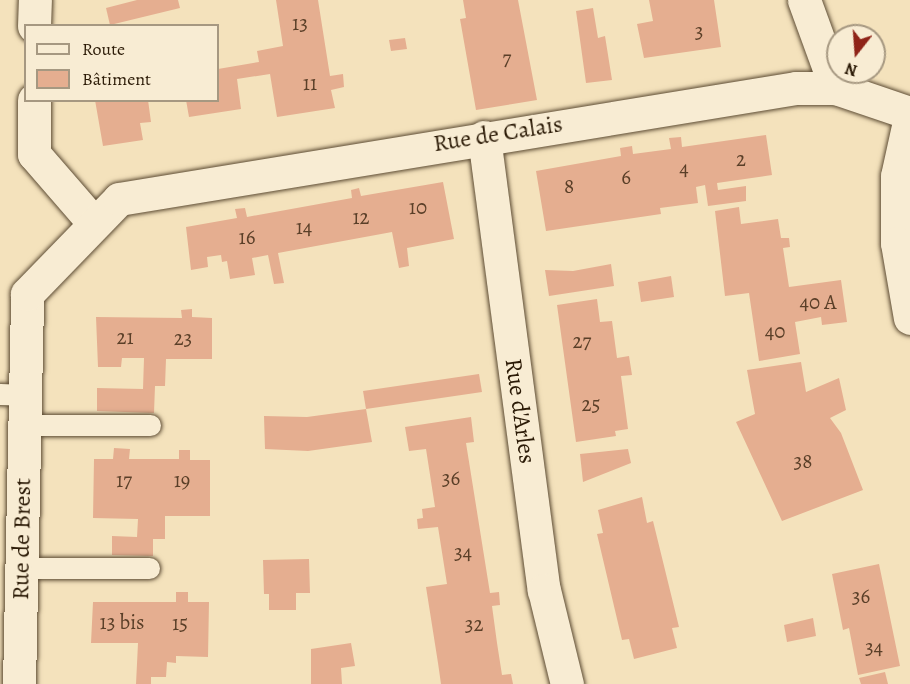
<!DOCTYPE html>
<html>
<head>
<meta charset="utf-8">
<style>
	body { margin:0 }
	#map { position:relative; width:910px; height:684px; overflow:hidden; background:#f4e2bc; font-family:Alegreya,serif }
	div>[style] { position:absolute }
	.building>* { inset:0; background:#e5ae90 }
	.roads { filter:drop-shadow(0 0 2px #5d4c34) drop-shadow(0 0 2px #5d4c34) }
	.service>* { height:21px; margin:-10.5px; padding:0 10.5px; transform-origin:10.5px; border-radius:10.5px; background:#f8ecd3 }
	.minor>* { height:33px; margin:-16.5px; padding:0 16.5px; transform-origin:16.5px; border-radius:16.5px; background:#f8ecd3 }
	.tertiary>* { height:33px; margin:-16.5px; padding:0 16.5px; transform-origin:16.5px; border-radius:16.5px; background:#f8ecd3 }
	span { translate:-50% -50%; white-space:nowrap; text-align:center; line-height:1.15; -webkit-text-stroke:5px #f8ecd3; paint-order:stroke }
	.number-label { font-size:21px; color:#5a3f28 }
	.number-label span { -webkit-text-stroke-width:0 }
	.street-label { font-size:24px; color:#2b1a06 }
	.legend { position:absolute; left:24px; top:24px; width:195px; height:78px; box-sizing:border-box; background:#f8ecd3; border:2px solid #a69881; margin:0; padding:8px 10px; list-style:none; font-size:18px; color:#2b1a06 }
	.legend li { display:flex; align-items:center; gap:12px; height:30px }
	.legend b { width:30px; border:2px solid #a69881 }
	.north { position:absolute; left:826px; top:24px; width:60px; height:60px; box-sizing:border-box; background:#f8ecd3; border:2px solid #a69881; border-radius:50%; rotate:197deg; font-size:16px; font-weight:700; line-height:24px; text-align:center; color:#2b1a06 }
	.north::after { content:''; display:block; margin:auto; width:21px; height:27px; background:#8f2418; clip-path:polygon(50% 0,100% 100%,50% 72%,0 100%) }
</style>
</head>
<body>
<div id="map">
	<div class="building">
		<div style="clip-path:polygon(137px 0,178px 0,180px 8px,110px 25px,106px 8px)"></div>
		<div style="clip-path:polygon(276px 0,318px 0,330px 76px,343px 74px,344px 87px,331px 90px,335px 108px,277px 117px,270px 74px,237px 79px,241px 109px,189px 117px,186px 100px,218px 100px,218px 69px,259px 62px,257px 51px,283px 46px)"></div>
		<div style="clip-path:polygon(463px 0,518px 0,537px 100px,476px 110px,460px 19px,466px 18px)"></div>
		<div style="clip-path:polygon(649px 0,714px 0,721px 47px,644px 58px,637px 24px,653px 21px)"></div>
		<div style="clip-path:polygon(593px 8px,598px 38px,605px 36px,612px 80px,586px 83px,576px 11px)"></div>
		<div style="clip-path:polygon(405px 38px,407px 49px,391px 51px,389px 40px)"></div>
		<div style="clip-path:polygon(95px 100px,148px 100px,151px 122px,140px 123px,143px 140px,103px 146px)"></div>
		<div style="clip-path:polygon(766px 135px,772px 175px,717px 183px,718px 190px,746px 186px,746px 201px,708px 206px,705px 185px,696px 187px,698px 203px,660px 208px,661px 214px,546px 231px,536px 171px,621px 156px,620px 148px,632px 146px,633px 154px,671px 149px,669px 138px,681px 137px,682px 147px)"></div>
		<div style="clip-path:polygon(443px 182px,454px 239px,407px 248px,409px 266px,399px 268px,392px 232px,278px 253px,284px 283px,274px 284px,268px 255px,252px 258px,255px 275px,230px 279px,227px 261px,222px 262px,221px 255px,207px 257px,208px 267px,191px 270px,186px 227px,237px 218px,235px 209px,245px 208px,247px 217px,352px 198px,351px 190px,359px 188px,361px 196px)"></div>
		<div style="clip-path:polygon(739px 207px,741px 224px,778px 219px,781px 238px,789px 238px,790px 247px,783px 248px,789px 287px,841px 280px,847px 322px,822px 325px,821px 317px,795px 322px,800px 354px,759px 361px,749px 293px,725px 296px,715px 211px)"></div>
		<div style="clip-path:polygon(611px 264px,614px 286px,549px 296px,545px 270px,573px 271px)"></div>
		<div style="clip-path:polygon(671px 276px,674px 297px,641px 302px,638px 282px)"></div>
		<div style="clip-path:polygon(597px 299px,600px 322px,612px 321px,617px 358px,629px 356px,632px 375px,621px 376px,628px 429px,615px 431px,616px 436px,576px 442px,557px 305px)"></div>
		<div style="clip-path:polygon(192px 309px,192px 317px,212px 318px,212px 359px,166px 359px,165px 386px,155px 386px,154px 413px,97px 411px,97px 388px,143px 389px,144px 358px,122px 358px,121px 367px,98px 367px,96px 317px,182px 318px,181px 310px)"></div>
		<div style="clip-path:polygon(801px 362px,806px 392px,839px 378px,846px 410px,830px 418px,841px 433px,863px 490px,782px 521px,736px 422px,755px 414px,747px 370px)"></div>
		<div style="clip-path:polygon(479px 374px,482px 392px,366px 409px,363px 391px)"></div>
		<div style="clip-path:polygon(366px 409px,372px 442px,308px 451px,265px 449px,264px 416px,307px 417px)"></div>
		<div style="clip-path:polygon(471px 417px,474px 442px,466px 443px,490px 593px,499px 592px,500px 605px,492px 606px,497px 643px,502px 675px,511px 674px,513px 684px,441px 684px,438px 663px,426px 587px,447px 584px,438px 527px,418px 529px,417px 519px,423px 518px,422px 509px,435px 507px,426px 449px,409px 451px,405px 427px)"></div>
		<div style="clip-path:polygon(114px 448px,130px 449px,129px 459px,179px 459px,179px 450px,190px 450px,190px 460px,210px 460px,210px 516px,165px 516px,165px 539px,153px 539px,153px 556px,112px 555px,112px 536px,137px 537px,138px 519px,93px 518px,94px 459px,113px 459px)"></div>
		<div style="clip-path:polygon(628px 449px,631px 463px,583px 482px,580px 454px)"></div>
		<div style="clip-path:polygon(642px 497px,647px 523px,653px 521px,679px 627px,672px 628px,677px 648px,634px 659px,629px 639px,622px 640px,597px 534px,603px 533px,598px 510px)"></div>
		<div style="clip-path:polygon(309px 559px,310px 593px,296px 593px,296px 610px,269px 610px,269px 594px,264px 594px,263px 560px)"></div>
		<div style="clip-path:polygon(879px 564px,900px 666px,858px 675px,849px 628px,843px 630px,832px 574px)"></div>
		<div style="clip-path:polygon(176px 592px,188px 592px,188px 602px,209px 602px,208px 657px,176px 656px,176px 663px,167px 662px,166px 677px,151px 677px,151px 684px,136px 684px,138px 643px,91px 643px,93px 602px,176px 602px)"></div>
		<div style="clip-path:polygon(813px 618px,816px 636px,787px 642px,784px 625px)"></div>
		<div style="clip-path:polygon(351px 643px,355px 666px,341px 668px,342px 684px,311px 684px,311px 649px)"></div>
		<div style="clip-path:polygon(885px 672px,888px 684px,861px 684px,859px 678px)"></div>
	</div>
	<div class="roads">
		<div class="service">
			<div style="left:0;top:394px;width:25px;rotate:2deg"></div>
			<div style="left:25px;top:425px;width:125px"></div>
			<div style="left:22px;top:568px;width:127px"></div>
		</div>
		<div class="minor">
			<div style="left:804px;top:0;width:94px;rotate:70deg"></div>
			<div style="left:34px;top:26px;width:26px;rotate:-88deg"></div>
			<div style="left:34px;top:100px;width:54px;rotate:90deg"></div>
			<div style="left:34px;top:154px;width:90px;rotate:49.1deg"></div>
			<div style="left:484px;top:137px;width:457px;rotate:82.5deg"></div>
			<div style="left:544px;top:590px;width:97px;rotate:76.3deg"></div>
			<div style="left:19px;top:684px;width:390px;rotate:-88.8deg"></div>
			<div style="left:27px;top:294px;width:132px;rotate:-45.9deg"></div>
			<div style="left:119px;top:199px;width:686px;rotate:-9.31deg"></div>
			<div style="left:796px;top:88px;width:40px"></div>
			<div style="left:836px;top:88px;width:78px;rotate:18.7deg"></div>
		</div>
		<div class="tertiary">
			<div style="left:910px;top:117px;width:60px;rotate:102.4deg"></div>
			<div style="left:897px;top:176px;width:67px;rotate:90deg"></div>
			<div style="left:897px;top:243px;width:76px;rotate:80.2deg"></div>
		</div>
	</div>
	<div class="number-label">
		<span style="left:300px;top:23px">13</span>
		<span style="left:699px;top:31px">3</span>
		<span style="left:507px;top:58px">7</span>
		<span style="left:310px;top:83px">11</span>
		<span style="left:741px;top:159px">2</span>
		<span style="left:684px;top:168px">4</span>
		<span style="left:626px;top:177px">6</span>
		<span style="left:569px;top:186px">8</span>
		<span style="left:418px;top:207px">10</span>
		<span style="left:361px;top:217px">12</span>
		<span style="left:304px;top:227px">14</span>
		<span style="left:247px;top:237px">16</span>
		<span style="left:818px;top:302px">40 A</span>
		<span style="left:775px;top:331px">40</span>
		<span style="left:125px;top:337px">21</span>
		<span style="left:183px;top:338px">23</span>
		<span style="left:582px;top:341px">27</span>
		<span style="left:591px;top:404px">25</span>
		<span style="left:803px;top:461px">38</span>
		<span style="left:451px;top:478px">36</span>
		<span style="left:124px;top:480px">17</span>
		<span style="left:182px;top:480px">19</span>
		<span style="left:463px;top:552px">34</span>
		<span style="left:861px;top:596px">36</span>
		<span style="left:122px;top:622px">13 bis</span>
		<span style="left:180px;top:623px">15</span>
		<span style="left:474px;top:624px">32</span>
		<span style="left:874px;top:647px">34</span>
	</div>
	<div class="street-label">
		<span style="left:498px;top:134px;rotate:-9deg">Rue de Calais</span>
		<span style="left:520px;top:411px;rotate:82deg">Rue d'Arles</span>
		<span style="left:22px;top:539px;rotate:-89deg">Rue de Brest</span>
	</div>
	<ul class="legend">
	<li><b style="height:8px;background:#f8ecd3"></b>Route</li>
	<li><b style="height:16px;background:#e5ae90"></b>Bâtiment</li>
	</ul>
	<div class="north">N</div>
</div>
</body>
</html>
